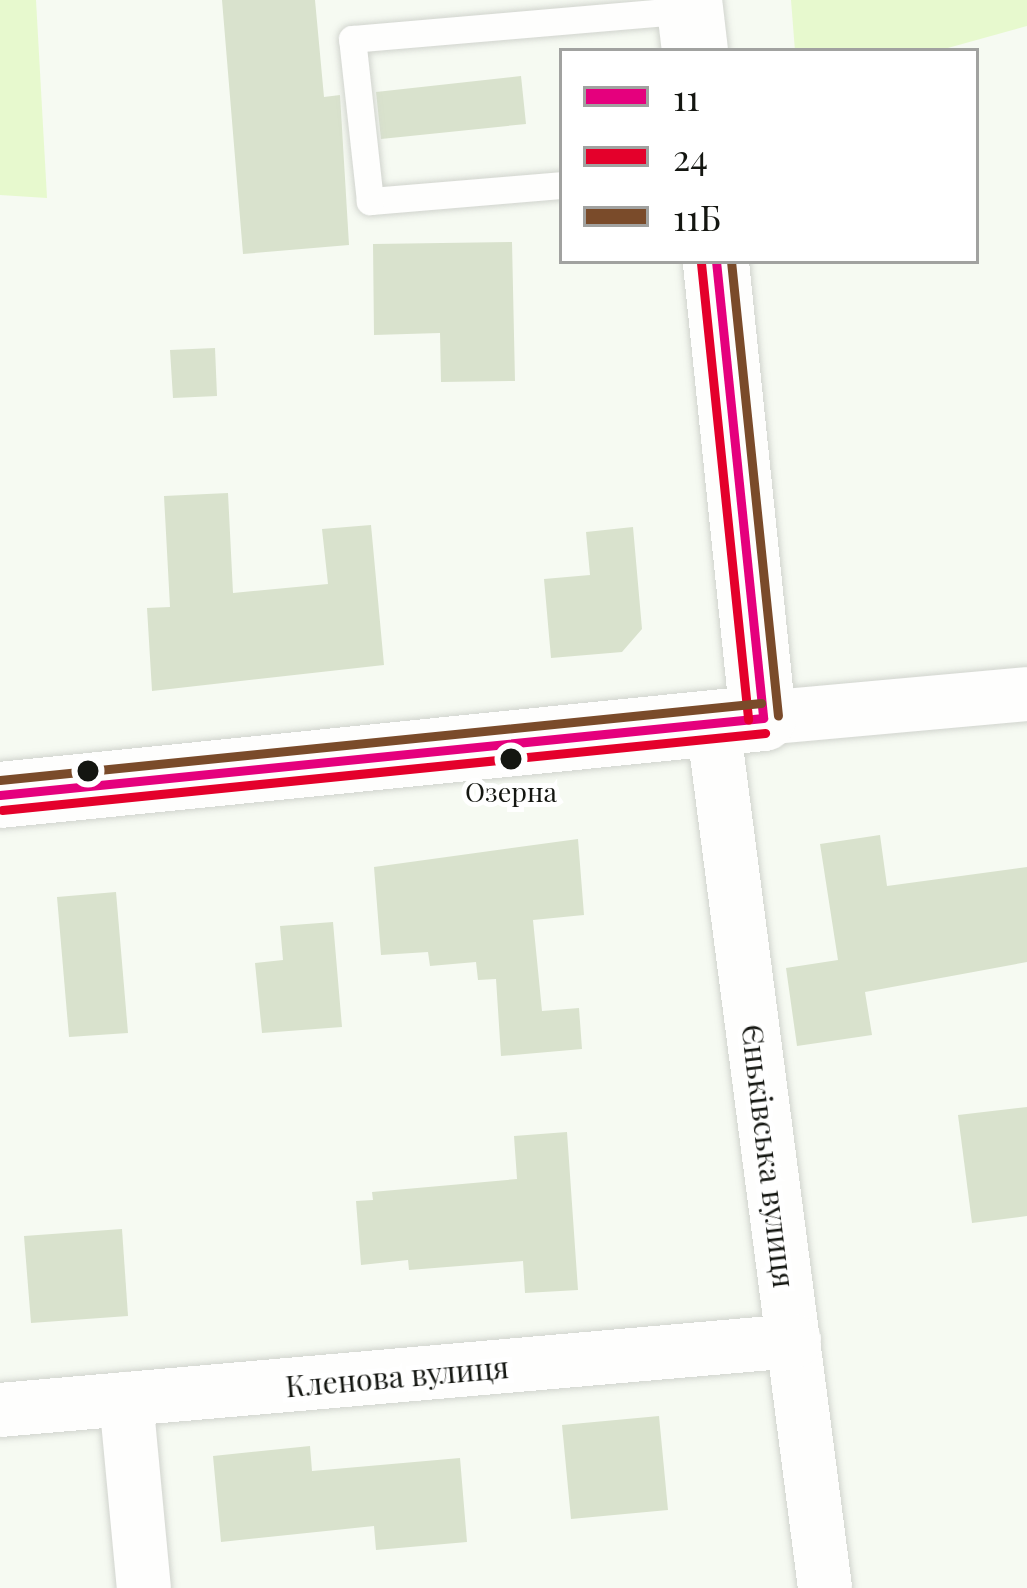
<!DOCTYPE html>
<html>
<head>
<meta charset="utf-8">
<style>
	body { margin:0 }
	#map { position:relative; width:1027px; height:1588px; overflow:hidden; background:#f6faf2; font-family:"Playfair Display",serif }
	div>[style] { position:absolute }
	.green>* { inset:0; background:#e7f9ce }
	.building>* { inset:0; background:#d9e2cd }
	.roads { filter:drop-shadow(0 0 3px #d1d4ce) drop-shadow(0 0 3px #d1d4ce) }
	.lane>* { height:27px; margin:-13.5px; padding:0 13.5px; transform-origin:13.5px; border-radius:13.5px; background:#fefefd }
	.street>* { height:54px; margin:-27px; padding:0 27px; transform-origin:27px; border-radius:27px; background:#fefefd }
	.secondary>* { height:66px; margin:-33px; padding:0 33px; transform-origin:33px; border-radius:33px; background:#fefefd }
	.bus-1>* { height:9px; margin:-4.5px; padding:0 4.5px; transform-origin:4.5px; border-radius:4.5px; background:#e5007d }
	.bus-2>* { height:9px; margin:-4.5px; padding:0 4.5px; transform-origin:4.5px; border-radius:4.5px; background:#e4002b }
	.bus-3>* { height:9px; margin:-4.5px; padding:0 4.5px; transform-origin:4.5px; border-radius:4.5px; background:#7a4b2a }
	.dots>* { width:33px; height:33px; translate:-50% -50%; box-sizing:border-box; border:6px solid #fff; border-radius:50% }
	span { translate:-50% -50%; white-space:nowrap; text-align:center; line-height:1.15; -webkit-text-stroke:10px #fff; paint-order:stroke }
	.bus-label { font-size:27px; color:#141611 }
	.street-label { font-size:30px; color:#141611 }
	.legend { position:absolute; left:559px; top:48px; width:420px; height:216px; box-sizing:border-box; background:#fff; border:3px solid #a1a2a0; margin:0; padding:15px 21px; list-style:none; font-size:36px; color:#141611 }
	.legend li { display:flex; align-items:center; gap:24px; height:60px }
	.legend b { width:60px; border:3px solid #a1a2a0 }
</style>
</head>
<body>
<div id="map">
	<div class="green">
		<div style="clip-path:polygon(0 0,36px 0,47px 198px,0 195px)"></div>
		<div style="clip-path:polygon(791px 0,1027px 0,1027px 26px,937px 51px,795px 51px)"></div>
	</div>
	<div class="building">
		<div style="clip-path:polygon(222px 0,315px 0,324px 97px,340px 95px,349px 245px,243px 254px)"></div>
		<div style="clip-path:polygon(521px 76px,526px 124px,381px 139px,376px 92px)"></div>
		<div style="clip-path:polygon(512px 242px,515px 381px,441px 382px,440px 333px,374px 335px,373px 244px)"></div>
		<div style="clip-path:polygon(215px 348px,217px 396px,173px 398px,170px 350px)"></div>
		<div style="clip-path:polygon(228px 493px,233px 593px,328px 584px,322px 529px,371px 525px,384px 665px,152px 691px,147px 608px,170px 607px,164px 496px)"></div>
		<div style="clip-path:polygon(633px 527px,642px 629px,622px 652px,551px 658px,544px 579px,590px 575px,586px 532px)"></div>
		<div style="clip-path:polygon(880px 835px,887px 886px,1027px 867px,1027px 962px,865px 992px,872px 1035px,797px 1046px,786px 968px,838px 960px,820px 844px)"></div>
		<div style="clip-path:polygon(578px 839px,584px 915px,533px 920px,542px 1011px,579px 1008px,582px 1049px,501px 1056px,496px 979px,478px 980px,476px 962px,430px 966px,428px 952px,381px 955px,374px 867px)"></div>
		<div style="clip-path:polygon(116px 892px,128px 1033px,69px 1037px,57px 897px)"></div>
		<div style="clip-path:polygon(333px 922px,342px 1027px,262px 1033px,255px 963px,283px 960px,280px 926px)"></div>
		<div style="clip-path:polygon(1027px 1107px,1027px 1216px,972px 1223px,958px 1115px)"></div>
		<div style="clip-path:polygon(567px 1132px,578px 1290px,525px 1293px,523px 1261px,409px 1270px,408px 1260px,361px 1265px,356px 1201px,373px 1200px,372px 1192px,517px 1179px,514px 1136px)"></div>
		<div style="clip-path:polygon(122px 1229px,128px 1316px,31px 1323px,24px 1236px)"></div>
		<div style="clip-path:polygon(659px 1416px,668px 1510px,571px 1519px,562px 1425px)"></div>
		<div style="clip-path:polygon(310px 1446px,312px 1471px,460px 1458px,467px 1542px,376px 1550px,374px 1526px,221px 1542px,213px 1456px)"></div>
	</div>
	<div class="roads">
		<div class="lane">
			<div style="left:562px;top:185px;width:193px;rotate:175.2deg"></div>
			<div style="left:370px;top:201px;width:163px;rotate:-96.3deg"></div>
			<div style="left:352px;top:39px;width:340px;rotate:-4.9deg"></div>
		</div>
		<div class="street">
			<div style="left:763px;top:718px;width:265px;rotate:-5.2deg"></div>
			<div style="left:713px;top:724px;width:871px;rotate:82.61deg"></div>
			<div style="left:126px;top:1399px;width:190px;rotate:84.6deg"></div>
			<div style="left:0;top:1410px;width:797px;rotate:-4.97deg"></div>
		</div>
		<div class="secondary">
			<div style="left:689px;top:0;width:51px;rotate:83.3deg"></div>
			<div style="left:0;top:795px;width:767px;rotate:-5.76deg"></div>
			<div style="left:763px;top:718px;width:459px;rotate:-95.9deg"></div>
		</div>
	</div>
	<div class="bus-1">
		<div style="left:716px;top:261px;width:459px;rotate:84.1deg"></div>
		<div style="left:0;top:795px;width:767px;rotate:-5.76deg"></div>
	</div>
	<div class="bus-2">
		<div style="left:701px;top:263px;width:459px;rotate:84.1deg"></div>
		<div style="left:2px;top:810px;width:767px;rotate:-5.76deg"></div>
	</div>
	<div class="bus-3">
		<div style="left:731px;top:261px;width:457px;rotate:84.1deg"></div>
		<div style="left:0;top:780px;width:765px;rotate:-5.78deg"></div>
	</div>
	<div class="dots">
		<div style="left:511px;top:759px;background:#141611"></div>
		<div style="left:88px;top:771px;background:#141611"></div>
	</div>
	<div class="bus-label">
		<span style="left:511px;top:792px">Озерна</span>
	</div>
	<div class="street-label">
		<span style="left:769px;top:1156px;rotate:83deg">Єньківська вулиця</span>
		<span style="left:397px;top:1376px;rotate:-5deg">Кленова вулиця</span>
	</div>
	<ul class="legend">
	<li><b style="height:15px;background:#e5007d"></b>11</li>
	<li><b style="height:15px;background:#e4002b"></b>24</li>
	<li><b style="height:15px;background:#7a4b2a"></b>11Б</li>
	</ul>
</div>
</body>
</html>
